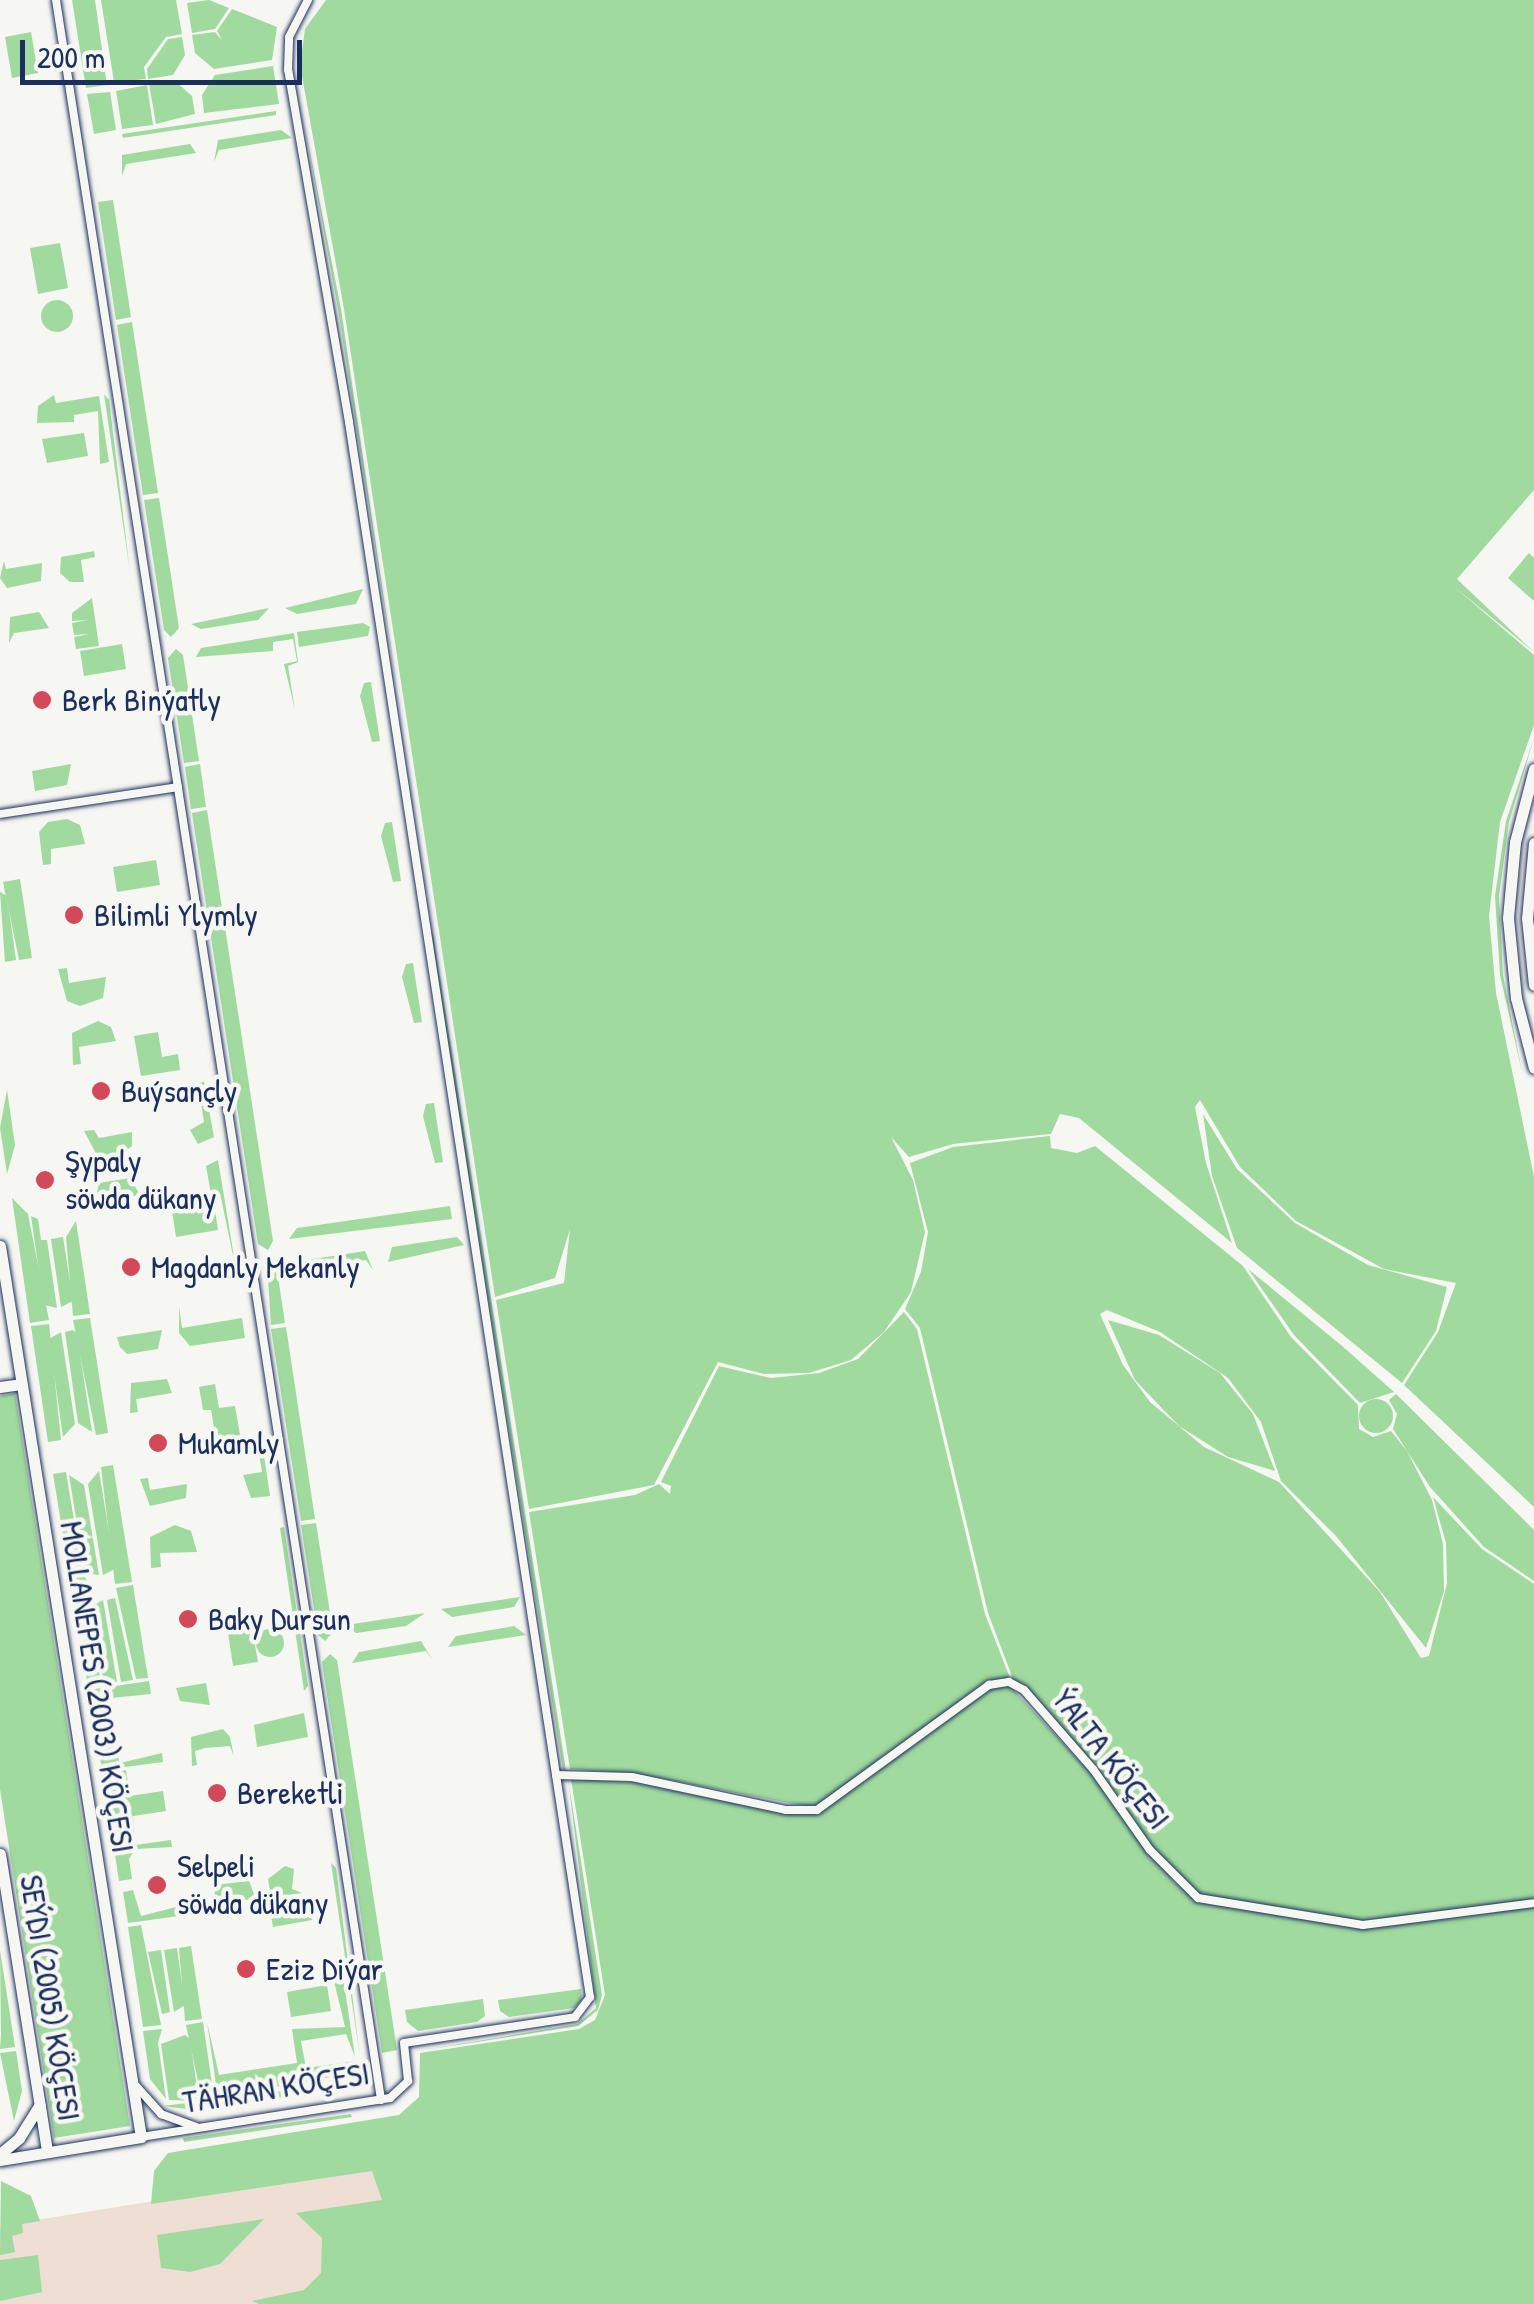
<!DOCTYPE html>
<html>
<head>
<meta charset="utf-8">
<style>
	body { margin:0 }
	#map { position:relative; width:1534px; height:2304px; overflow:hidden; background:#f6f6f2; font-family:"Patrick Hand",sans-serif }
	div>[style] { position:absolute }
	.built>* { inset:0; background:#eeded4 }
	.green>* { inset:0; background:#a1da9e }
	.round { border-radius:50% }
	.roads { filter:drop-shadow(0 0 2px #1b2f5e) drop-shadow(0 0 2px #1b2f5e) }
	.street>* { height:8px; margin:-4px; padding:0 4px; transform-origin:4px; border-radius:4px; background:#f6f6f2 }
	.secondary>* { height:11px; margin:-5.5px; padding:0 5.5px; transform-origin:5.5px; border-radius:5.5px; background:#f6f6f2 }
	.dots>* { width:28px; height:28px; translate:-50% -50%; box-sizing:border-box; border:5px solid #f6f6f2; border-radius:50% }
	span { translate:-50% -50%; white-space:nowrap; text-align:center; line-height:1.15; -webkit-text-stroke:9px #f6f6f2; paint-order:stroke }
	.poi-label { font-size:32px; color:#1b2f5e }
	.left { translate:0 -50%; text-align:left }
	.street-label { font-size:32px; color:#1b2f5e }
	.scale { position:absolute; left:20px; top:40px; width:282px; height:45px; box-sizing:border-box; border:5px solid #1b2f5e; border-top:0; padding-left:12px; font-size:30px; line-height:35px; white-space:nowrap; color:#1b2f5e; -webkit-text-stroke:8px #f6f6f2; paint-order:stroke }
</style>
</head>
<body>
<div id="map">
	<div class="built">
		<div style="clip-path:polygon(361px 2167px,445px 2198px,469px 2304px,0 2304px,0 2226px)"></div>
	</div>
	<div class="green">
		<div style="clip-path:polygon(72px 0,95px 0,107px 85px,86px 88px)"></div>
		<div style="clip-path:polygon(101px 0,176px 0,182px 34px,166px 37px,144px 67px,146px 79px,114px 82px)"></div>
		<div style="clip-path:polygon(209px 0,229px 8px,215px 29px,192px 33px,187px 3px)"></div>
		<div style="clip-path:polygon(326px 0,1534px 0,1534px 490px,1457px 579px,1534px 652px,1452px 585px,1534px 655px,1534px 725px,1500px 822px,1489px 916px,1496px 993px,1534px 1177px,1534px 1507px,1404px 1385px,1438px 1332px,1456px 1283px,1384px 1269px,1296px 1221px,1240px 1167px,1200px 1100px,1195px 1107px,1206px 1163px,1232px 1243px,1079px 1118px,1060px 1114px,1051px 1134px,953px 1144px,909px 1157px,891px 1137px,913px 1180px,925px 1232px,911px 1292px,884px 1332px,851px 1360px,809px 1373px,764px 1374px,718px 1362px,654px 1485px,529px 1509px,496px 1300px,564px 1283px,570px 1229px,555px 1278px,495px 1297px,344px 309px,300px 65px,305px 29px)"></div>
		<div style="clip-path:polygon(232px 9px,277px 27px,272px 60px,214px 69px,195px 53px,192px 35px,215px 32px,222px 40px,217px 31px)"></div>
		<div style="clip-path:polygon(31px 32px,38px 73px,12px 78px,5px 37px)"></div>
		<div style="clip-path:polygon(182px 37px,185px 55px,173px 75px,148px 79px,147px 69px,168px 39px)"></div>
		<div style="clip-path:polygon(273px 66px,279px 104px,204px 113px,202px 95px,215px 75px)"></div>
		<div style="clip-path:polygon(174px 80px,192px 96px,195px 114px,156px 124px,149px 84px)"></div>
		<div style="clip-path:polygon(147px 85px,153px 125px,122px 129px,116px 91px)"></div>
		<div style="clip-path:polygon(110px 92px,116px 130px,94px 134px,87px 94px)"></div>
		<div style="clip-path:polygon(276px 111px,276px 115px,123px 138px,122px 134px)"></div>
		<div style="clip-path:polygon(304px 122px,341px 309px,397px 687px,338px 309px)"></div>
		<div style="clip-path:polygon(281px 130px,292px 138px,219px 150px,214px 162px,218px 140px)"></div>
		<div style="clip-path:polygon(190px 144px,196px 153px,126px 164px,122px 176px,122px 155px)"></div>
		<div style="clip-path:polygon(113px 200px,131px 317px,116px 320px,98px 202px)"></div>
		<div style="clip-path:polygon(60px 243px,68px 288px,38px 294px,30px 248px)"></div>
		<div class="round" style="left:41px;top:300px;width:32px;height:32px"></div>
		<div style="clip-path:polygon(132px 322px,158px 493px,143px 495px,117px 325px)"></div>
		<div style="clip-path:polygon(104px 394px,109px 400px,130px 572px)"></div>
		<div style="clip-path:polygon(54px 395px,56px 403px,99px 396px,109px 462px,100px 464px,98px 411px,74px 415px,74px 422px,37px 423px,38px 406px)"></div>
		<div style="clip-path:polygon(84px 433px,88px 456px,47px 463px,42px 439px)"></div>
		<div style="clip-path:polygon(159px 498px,179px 628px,171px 637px,164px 630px,144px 500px)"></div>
		<div style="clip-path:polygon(94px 551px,95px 557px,81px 560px,84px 582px,70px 582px,60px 573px,61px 557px)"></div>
		<div style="clip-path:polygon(1529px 553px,1534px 558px,1534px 601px,1508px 578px)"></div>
		<div style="clip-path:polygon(4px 561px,6px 569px,42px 563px,41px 581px,7px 588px,0 578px)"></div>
		<div style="clip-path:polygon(363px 589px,356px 604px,297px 614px,285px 608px)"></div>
		<div style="clip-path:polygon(92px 598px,99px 646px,76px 649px,74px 637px,90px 634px,74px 635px,72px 623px,88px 620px,72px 621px,72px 613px)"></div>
		<div style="clip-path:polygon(269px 608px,258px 620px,201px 629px,191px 624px)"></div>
		<div style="clip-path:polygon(39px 612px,49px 628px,14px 633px,9px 643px,10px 617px)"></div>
		<div style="clip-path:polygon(363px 623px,370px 627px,368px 636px,299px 647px,297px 632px)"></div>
		<div style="clip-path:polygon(294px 633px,298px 662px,288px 666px,295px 710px,284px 664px,297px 661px,293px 639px,273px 642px,273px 651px,196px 657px,201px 648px)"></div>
		<div style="clip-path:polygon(122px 644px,126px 669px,84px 676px,80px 651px)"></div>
		<div style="clip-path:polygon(176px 649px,183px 655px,199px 761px,184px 763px,168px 658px)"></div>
		<div style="clip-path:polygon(371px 682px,380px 741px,372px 742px,360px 696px,364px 683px)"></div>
		<div style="clip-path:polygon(1534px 738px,1509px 822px,1499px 896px,1503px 975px,1522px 1072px,1500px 975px,1495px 896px,1506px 821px)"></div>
		<div style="clip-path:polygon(71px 764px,67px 785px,35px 791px,32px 771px)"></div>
		<div style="clip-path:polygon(200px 764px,206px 807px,191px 809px,185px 767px)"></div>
		<div style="clip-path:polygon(207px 810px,273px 1241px,268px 1250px,258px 1244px,192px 813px)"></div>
		<div style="clip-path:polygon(67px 819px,80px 825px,85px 844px,51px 849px,51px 864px,43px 865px,39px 832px,48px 822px)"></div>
		<div style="clip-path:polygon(392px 822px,401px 881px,393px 882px,381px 836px,385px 823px)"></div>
		<div style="clip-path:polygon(156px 860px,160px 885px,117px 892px,113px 867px)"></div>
		<div style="clip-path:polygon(20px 879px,32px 958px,19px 960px,3px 882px)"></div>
		<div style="clip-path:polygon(0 892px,7px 896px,16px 960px,5px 962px)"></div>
		<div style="clip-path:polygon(430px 933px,433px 933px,566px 1770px,563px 1770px)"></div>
		<div style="clip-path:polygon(413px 963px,422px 1022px,414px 1023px,402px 977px,406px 964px)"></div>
		<div style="clip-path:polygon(67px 968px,69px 983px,106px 977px,103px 998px,80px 1006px,67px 1001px,58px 969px)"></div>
		<div style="clip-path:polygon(98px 1021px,111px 1027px,116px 1041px,79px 1047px,81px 1064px,73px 1065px,72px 1033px)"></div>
		<div style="clip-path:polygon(158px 1032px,162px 1057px,178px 1054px,180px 1070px,141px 1076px,134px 1036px)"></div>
		<div style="clip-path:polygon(204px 1082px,214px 1137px,198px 1144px,190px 1130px,204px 1122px,198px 1083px)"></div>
		<div style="clip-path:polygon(7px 1090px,15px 1145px,7px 1174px,0 1128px)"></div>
		<div style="clip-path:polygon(434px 1103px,443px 1162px,435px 1163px,423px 1116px,426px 1104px)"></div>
		<div style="clip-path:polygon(1203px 1114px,1237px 1169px,1295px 1223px,1368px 1265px,1447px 1287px,1436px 1331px,1402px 1383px,1237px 1248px,1212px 1176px)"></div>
		<div style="clip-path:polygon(94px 1130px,99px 1138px,132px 1132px,132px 1146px,120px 1155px,98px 1157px,84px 1131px)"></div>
		<div style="clip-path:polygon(1050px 1136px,1051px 1148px,1077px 1153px,1095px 1146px,1243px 1266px,1291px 1337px,1358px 1405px,1359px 1429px,1373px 1437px,1391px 1431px,1407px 1451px,1432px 1500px,1443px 1544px,1444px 1591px,1426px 1648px,1336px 1536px,1281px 1481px,1261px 1422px,1228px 1378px,1160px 1332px,1107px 1310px,1100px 1314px,1123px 1365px,1150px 1402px,1204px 1447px,1279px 1482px,1380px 1592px,1421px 1658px,1429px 1656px,1447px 1583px,1446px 1543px,1433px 1497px,1482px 1549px,1534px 1584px,1534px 1900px,1349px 1922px,1198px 1895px,1152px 1847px,1095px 1766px,1013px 1679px,988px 1613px,920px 1328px,905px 1309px,921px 1272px,928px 1232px,910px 1163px,953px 1147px)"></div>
		<div style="clip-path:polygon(218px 1160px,237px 1275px,220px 1193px,211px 1194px,206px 1166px)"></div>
		<div style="clip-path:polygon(130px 1178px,140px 1195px,95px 1202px,99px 1183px)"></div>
		<div style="clip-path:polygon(12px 1198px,28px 1214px,49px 1320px,30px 1323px)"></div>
		<div style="clip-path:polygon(214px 1204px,218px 1230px,176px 1237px,172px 1211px)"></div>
		<div style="clip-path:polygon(450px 1206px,452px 1219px,289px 1239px,297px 1228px)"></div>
		<div style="clip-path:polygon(31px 1216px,38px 1219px,41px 1240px,47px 1240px,57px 1308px,44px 1305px)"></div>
		<div style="clip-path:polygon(76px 1221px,90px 1314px,73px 1316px,66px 1237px)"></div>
		<div style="clip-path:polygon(63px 1237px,73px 1301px,61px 1307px,51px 1239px)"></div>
		<div style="clip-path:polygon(457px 1237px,464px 1245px,388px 1262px,392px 1247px)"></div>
		<div style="clip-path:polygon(365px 1251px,373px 1270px,366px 1260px,298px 1271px,294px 1277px,300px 1261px)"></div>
		<div style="clip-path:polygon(267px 1264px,277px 1270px,285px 1323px,271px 1325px)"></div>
		<div style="clip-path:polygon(1248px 1269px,1341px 1345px,1394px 1392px,1360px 1403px,1294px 1335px)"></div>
		<div style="clip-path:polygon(179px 1307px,182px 1328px,242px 1318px,245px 1338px,190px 1346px,179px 1333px)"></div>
		<div style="clip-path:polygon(904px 1312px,917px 1329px,985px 1614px,1010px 1678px,984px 1683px,835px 1796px,810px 1807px,638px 1774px,570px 1769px,529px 1512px,635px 1495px,659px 1484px,670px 1494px,671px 1486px,661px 1482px,719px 1366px,771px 1378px,819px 1373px,858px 1359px)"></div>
		<div style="clip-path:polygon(90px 1318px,108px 1433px,96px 1435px,73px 1320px)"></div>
		<div style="clip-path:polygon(1108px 1320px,1159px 1335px,1220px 1373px,1253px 1414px,1275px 1471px,1228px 1457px,1179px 1426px,1135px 1380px)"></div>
		<div style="clip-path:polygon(49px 1324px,61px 1440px,48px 1442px,31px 1326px)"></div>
		<div style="clip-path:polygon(286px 1327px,315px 1519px,301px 1521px,271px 1329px)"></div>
		<div style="clip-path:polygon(73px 1330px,77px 1334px,92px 1432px,78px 1423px,65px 1332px)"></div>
		<div style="clip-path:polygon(162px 1330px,158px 1349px,127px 1354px,120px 1347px,117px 1337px)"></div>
		<div style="clip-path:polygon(61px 1332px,75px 1424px,63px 1437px,49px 1339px)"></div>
		<div style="clip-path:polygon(167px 1379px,172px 1393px,136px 1399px,138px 1412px,130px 1413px,131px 1383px)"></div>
		<div style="clip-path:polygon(215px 1384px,219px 1408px,235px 1406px,242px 1446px,218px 1450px,211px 1410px,203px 1410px,199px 1387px)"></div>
		<div style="clip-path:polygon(15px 1393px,130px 2126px,54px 2138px,0 1789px,0 1396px)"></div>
		<div style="clip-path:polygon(1396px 1394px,1534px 1530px,1534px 1581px,1484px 1547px,1430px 1487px,1393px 1429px,1397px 1414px,1389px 1400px)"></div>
		<div class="round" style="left:1359px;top:1399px;width:34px;height:34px"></div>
		<div style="clip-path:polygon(261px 1435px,270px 1496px,251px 1498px,243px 1475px,262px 1472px,256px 1436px)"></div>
		<div style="clip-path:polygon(113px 1465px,132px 1582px,115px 1584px,101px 1467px)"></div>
		<div style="clip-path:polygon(99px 1471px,115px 1569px,103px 1575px,88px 1484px)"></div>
		<div style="clip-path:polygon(66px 1472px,83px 1574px,91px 1588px,72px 1590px,53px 1474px)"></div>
		<div style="clip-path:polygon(69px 1475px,84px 1485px,99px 1575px,85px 1573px)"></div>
		<div style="clip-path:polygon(148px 1478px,150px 1490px,187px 1484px,186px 1498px,150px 1506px,140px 1479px)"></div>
		<div style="clip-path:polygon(316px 1523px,333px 1632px,325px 1641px,318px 1635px,301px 1525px)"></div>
		<div style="clip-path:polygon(175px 1525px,191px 1531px,197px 1552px,160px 1553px,161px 1567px,151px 1568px,150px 1537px)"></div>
		<div style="clip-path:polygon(284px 1527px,308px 1686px,304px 1691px,280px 1528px)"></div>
		<div style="clip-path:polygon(133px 1585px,148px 1678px,136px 1679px,116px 1588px)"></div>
		<div style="clip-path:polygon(520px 1597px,514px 1607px,452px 1617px,441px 1609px)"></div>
		<div style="clip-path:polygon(115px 1598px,133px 1680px,121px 1682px,107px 1600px)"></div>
		<div style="clip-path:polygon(103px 1600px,117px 1682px,104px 1684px,91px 1607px)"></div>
		<div style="clip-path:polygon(425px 1613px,406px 1626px,356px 1633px,346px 1625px)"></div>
		<div style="clip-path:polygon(251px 1622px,258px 1662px,233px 1666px,227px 1626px)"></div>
		<div style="clip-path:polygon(514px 1626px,526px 1635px,448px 1647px,456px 1636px)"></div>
		<div class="round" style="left:256px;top:1629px;width:28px;height:28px"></div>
		<div style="clip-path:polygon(93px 1636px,101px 1684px,88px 1686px,80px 1643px)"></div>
		<div style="clip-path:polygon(421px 1641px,433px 1661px,426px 1651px,352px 1663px,359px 1652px)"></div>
		<div style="clip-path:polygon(330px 1654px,337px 1660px,397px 2050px,382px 2053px,322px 1662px)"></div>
		<div style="clip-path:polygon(149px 1681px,151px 1694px,111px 1698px,111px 1725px,95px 1728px,88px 1690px)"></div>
		<div style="clip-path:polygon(206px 1683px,210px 1705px,180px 1701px,176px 1688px)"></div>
		<div style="clip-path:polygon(1008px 1684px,1099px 1782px,1174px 1882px,1198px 1901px,1362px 1928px,1534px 1906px,1534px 2304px,259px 2304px,252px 2301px,304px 2290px,321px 2273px,322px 2238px,296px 2213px,382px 2200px,372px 2171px,151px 2204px,154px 2171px,168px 2153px,399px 2115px,419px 2097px,420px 2053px,579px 2029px,595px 2020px,605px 1995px,571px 1779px,649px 1783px,794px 1814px,816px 1812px,986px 1690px)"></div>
		<div style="clip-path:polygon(304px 1713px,308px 1737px,257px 1747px,254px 1725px)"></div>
		<div style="clip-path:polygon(223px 1729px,230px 1737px,234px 1757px,230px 1746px,205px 1748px,195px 1751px,197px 1765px,192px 1766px,191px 1737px)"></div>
		<div style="clip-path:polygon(112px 1737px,120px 1763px,162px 1753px,163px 1762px,102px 1770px,97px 1739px)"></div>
		<div style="clip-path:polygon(126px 1770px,130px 1796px,163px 1791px,166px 1811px,133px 1816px,135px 1845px,171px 1840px,172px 1847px,135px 1849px,129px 1859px,132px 1879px,119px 1881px,114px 1848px,130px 1845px,118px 1771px)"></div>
		<div style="clip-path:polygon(115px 1772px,126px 1843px,113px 1845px,102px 1774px)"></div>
		<div style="clip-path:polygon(568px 1778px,602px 1995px,598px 2010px,578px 2026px,418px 2051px,577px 2024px,596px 2008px)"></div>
		<div style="clip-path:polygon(331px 1863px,336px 1868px,360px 2056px)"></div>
		<div style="clip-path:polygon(285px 1866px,294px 1869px,292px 1889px,302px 1893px,271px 1897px,268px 1879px)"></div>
		<div style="clip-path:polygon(249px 1881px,256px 1899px,220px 1902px,222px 1916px,214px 1917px,215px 1885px)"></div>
		<div style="clip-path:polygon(133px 1890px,141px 1916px,184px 1905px,186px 1915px,128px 1923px,123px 1892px)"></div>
		<div style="clip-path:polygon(310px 1904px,312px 1920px,273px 1927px,270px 1910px)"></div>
		<div style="clip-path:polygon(141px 1925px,161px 2025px,143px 2027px,128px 1927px)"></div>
		<div style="clip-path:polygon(191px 1946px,202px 2019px,185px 2021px,179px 1948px)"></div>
		<div style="clip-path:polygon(177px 1948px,185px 2005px,174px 2012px,164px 1950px)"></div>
		<div style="clip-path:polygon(0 1950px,15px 2047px,0 2049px,1px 2035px)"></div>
		<div style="clip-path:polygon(161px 1950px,170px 2012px,162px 2014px,148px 1952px)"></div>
		<div style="clip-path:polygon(343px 1976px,355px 2057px,346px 2034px,301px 2041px,306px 2068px,355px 2061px,352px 2073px,218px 2098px,207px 2022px,219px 2075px,297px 2063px,292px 2029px,345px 2027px,333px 1977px)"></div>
		<div style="clip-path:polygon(327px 1985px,331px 2011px,291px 2017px,287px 1992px)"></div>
		<div style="clip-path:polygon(581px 1989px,582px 2000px,574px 2008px,509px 2017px,500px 2011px,498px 2000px)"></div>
		<div style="clip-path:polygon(483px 1999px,485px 2016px,477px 2022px,418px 2031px,407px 2022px,405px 2010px)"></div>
		<div style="clip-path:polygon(203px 2022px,214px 2098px,202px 2100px,186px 2025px)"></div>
		<div style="clip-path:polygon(162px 2029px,158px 2043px,166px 2099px,150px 2079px,143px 2031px)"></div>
		<div style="clip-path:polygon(185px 2035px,190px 2039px,199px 2101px,169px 2100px,161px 2044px)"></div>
		<div style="clip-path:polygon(16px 2051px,22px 2091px,14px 2121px,0 2053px)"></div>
		<div style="clip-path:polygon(365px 2060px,358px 2079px,339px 2089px,194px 2110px,163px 2106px,344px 2083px)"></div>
		<div style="clip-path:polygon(351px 2114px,352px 2117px,184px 2142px,183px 2138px)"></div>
		<div style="clip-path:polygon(1px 2181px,31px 2196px,40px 2221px,22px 2224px,23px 2233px,12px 2236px,15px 2252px,0 2255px)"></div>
		<div style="clip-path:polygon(264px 2219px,220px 2264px,190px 2272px,161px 2268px,157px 2235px)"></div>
		<div style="clip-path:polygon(38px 2255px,42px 2292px,0 2301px,0 2260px)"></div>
	</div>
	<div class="roads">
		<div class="street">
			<div style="left:56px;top:0;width:2125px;rotate:81.2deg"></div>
			<div style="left:0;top:814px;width:180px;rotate:-8.6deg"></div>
			<div style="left:556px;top:1775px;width:76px;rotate:1.5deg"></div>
			<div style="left:632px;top:1777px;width:157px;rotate:12.1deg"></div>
			<div style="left:786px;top:1810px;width:31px"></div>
			<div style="left:817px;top:1810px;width:213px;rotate:-36deg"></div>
			<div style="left:989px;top:1685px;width:20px;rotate:-9deg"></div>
			<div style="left:1009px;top:1682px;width:17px;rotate:28deg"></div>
			<div style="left:1024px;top:1690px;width:105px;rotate:48.9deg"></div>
			<div style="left:1093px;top:1769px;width:99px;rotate:54.9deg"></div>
			<div style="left:1150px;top:1850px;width:68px;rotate:45deg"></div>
			<div style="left:1198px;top:1898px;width:167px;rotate:9.3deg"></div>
			<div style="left:1363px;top:1925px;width:172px;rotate:-7.3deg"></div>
			<div style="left:136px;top:2086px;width:38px;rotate:48deg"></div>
			<div style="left:161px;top:2114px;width:37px;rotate:20deg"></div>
			<div style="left:141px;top:2137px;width:252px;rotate:-8.9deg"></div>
			<div style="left:390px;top:2098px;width:25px;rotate:-43deg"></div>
			<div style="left:408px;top:2081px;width:38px;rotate:-96deg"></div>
			<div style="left:404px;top:2043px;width:173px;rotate:-8.6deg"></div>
			<div style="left:575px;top:2017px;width:25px;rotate:-53deg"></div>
			<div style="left:590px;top:1997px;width:1593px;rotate:-98.7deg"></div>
			<div style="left:349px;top:422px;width:357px;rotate:-99.8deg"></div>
			<div style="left:288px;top:70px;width:33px;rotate:-88deg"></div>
			<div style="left:289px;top:37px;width:42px;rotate:-62.8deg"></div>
		</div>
		<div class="secondary">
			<div style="left:1534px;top:769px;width:75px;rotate:104.6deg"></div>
			<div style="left:1515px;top:842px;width:76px;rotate:95.3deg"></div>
			<div style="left:1508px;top:918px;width:80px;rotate:84.3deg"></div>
			<div style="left:1516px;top:998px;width:72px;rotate:75.6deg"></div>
			<div style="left:1534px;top:843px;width:75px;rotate:95.3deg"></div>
			<div style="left:1527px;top:918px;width:67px;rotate:84deg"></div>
			<div style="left:0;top:1246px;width:902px;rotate:81.01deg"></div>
			<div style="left:141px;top:2137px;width:143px;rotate:170.7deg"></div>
			<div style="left:0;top:1387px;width:21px;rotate:-8deg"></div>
			<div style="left:0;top:1854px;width:301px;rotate:81deg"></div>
			<div style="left:0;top:2154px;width:25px;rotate:-40deg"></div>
			<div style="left:19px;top:2138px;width:39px;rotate:-58deg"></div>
		</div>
	</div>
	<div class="dots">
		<div style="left:42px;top:700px;background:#d1495b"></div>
		<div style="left:74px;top:915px;background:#d1495b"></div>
		<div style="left:101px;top:1091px;background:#d1495b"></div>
		<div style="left:45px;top:1180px;background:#d1495b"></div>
		<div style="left:131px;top:1267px;background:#d1495b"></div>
		<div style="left:158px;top:1443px;background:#d1495b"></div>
		<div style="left:188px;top:1619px;background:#d1495b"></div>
		<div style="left:217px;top:1793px;background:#d1495b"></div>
		<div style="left:157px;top:1885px;background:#d1495b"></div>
		<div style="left:246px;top:1969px;background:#d1495b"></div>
	</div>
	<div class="poi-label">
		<span class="left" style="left:62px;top:700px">Berk Binýatly</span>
		<span class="left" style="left:94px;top:915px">Bilimli Ylymly</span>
		<span class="left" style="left:121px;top:1091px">Buýsançly</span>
		<span class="left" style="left:65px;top:1180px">Şypaly<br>söwda dükany</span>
		<span class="left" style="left:151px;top:1267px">Magdanly Mekanly</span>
		<span class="left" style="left:178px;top:1443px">Mukamly</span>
		<span class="left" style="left:208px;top:1619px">Baky Dursun</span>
		<span class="left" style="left:237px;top:1793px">Bereketli</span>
		<span class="left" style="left:177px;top:1885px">Selpeli<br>söwda dükany</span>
		<span class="left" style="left:266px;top:1969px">Eziz Diýar</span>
	</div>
	<div class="street-label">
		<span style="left:97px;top:1687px;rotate:81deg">MOLLANEPES (2003) KÖÇESI</span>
		<span style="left:1111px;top:1759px;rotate:52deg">ÝALTA KÖÇESI</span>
		<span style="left:50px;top:1998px;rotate:81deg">SEÝDI (2005) KÖÇESI</span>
		<span style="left:276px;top:2088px;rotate:-9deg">TÄHRAN KÖÇESI</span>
	</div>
	<div class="scale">200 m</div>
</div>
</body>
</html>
